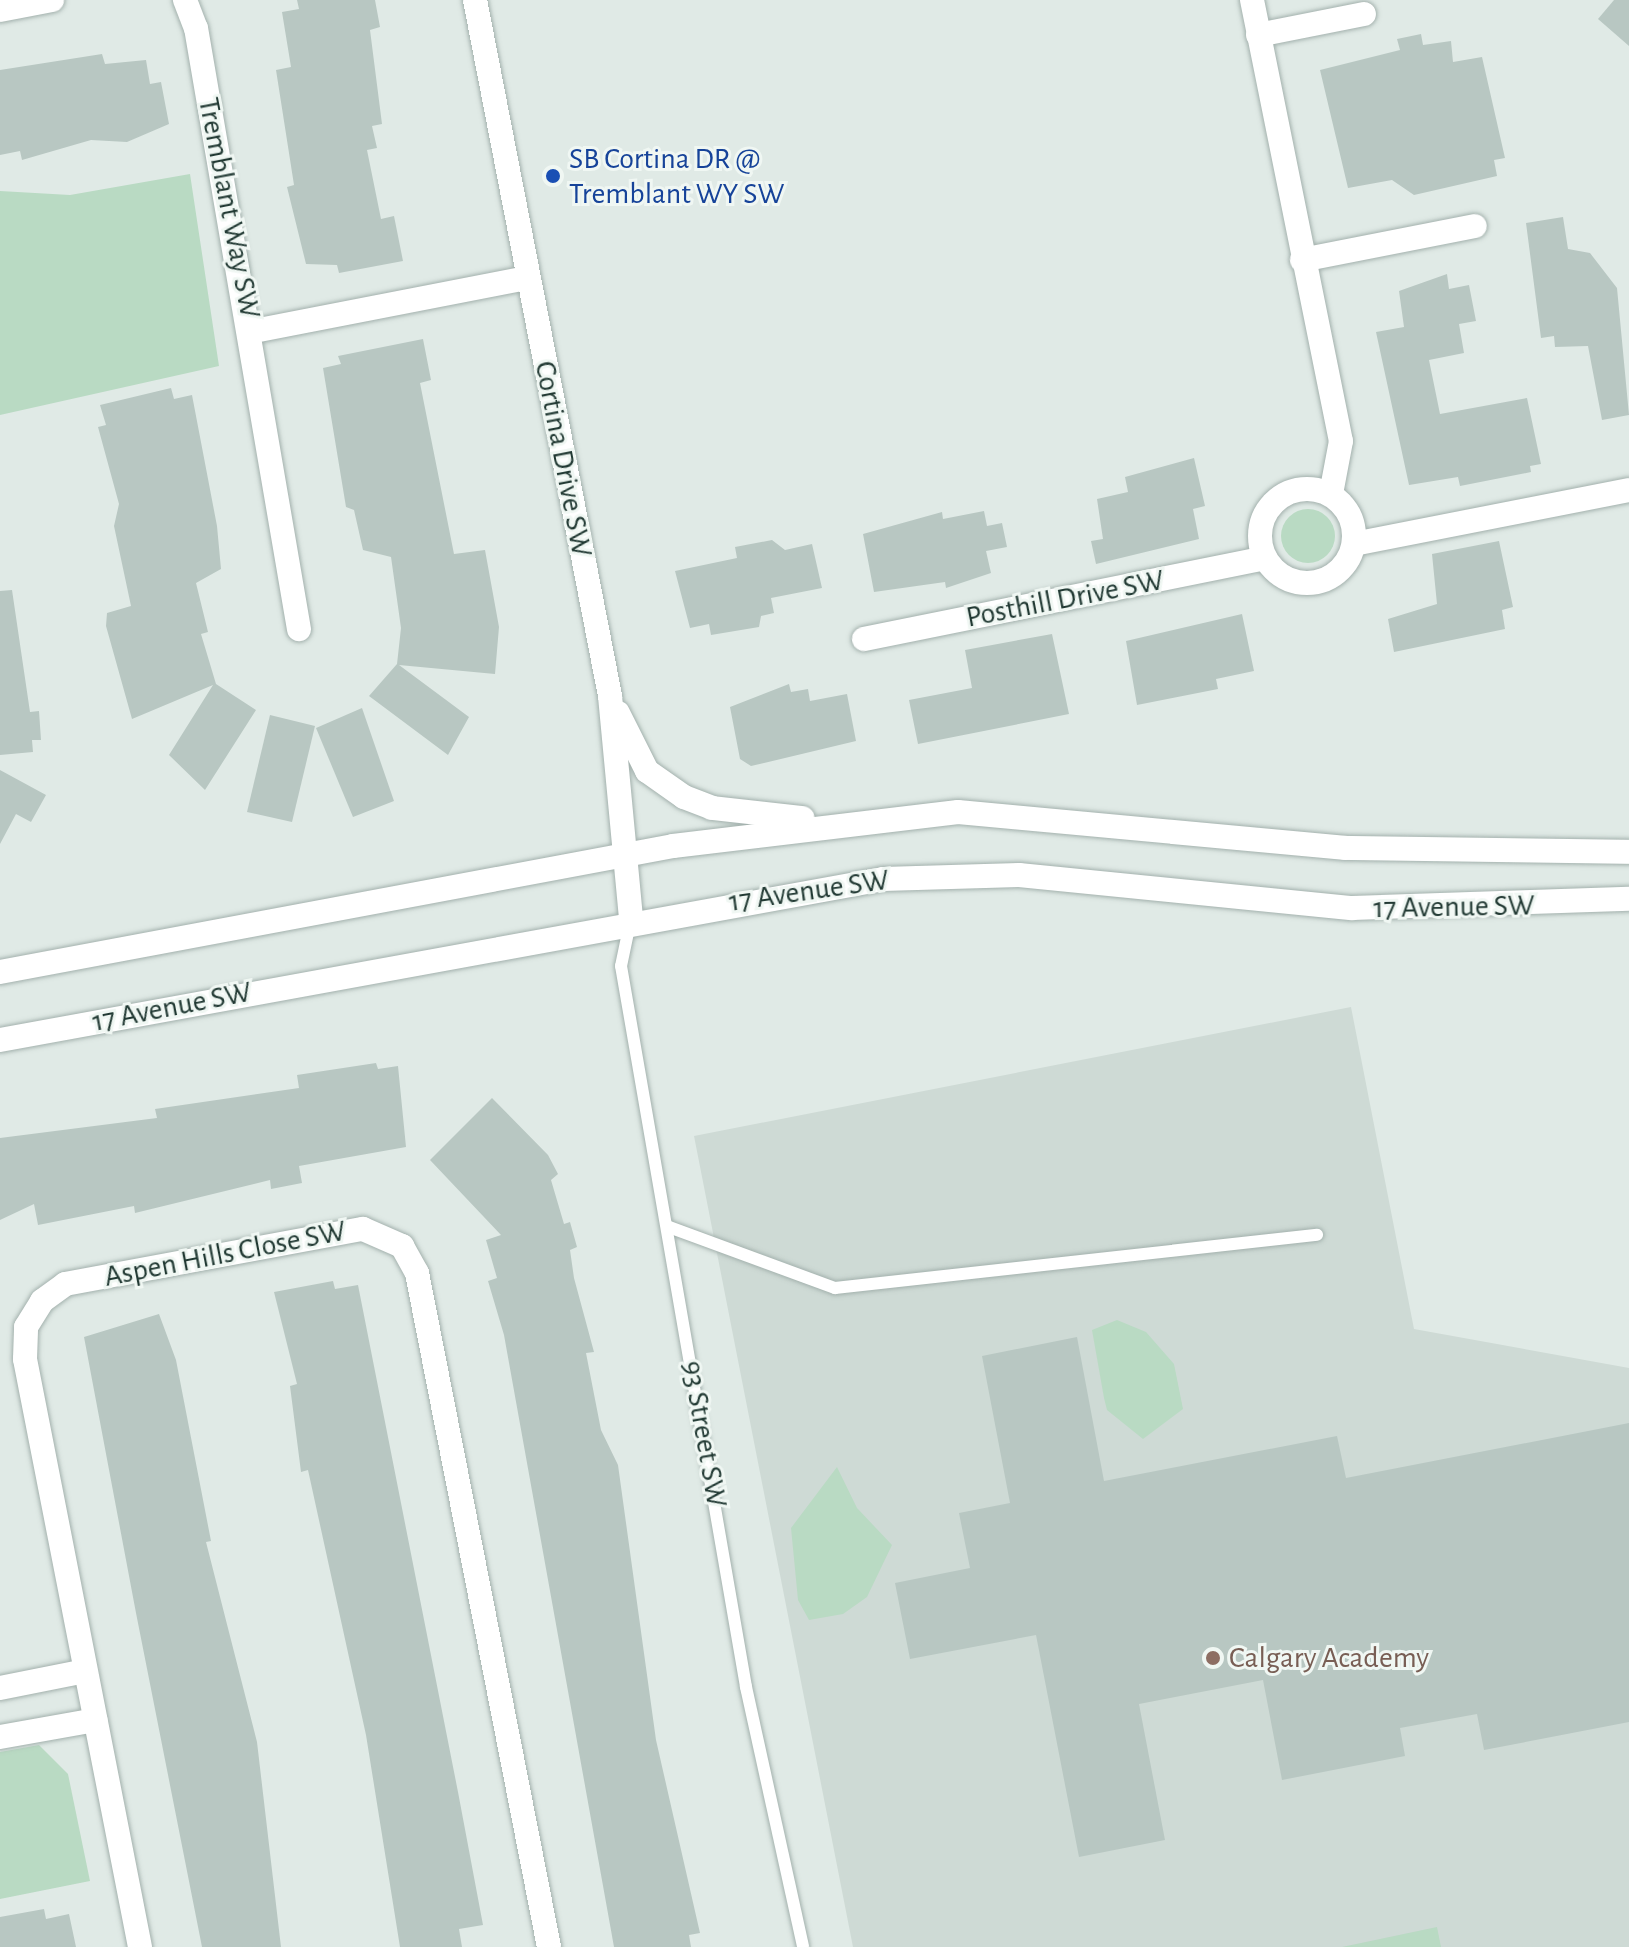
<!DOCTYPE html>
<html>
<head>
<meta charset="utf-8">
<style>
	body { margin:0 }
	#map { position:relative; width:1629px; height:1947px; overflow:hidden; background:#e0eae6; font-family:"Alegreya Sans",sans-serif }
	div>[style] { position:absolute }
	.built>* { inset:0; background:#cedad5 }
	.green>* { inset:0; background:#b9dac3 }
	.round { border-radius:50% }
	.building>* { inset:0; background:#b8c7c2 }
	.roads { filter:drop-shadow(0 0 2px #a3b1ad) drop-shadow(0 0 2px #a3b1ad) }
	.lane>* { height:12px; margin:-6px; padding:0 6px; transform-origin:6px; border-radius:6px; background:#fff }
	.street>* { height:24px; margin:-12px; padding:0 12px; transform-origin:12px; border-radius:12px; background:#fff }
	.street>.ring { margin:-12px; padding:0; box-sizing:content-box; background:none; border:24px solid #fff; border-radius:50% }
	.secondary>* { height:24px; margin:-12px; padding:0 12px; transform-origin:12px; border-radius:12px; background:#fff }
	.dots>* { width:22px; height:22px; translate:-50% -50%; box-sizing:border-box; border:4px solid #f0f7f3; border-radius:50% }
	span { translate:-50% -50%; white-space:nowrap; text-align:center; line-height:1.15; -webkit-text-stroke:6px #f0f7f3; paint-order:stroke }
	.transit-label { font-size:30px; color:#164399 }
	.left { translate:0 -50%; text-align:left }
	.street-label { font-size:30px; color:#213933 }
	.education-label { font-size:30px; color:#785e54 }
</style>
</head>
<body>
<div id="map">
	<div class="built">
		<div style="clip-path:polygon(1351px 1007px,1414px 1329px,1629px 1368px,1629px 1947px,853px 1947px,694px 1136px)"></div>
	</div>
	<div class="green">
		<div style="clip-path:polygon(190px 174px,219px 366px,0 415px,0 191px,70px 195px)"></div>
		<div class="round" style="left:1281px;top:509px;width:54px;height:54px"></div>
		<div style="clip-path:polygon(1117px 1320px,1146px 1332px,1174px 1364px,1183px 1409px,1143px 1439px,1107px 1410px,1104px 1398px,1092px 1330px)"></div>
		<div style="clip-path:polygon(837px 1467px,857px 1508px,892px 1545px,867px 1597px,843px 1614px,809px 1620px,798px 1600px,791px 1528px)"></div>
		<div style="clip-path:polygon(39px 1745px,68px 1774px,90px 1881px,0 1899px,0 1752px)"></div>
		<div style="clip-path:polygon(1437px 1927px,1441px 1947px,1342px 1947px)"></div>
	</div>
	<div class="building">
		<div style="clip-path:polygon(297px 0,375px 0,380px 27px,370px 30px,382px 124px,372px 126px,377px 148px,367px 150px,381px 219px,394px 216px,403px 261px,339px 273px,337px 265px,306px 264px,287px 187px,294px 185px,276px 70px,291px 67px,282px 12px,299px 9px)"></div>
		<div style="clip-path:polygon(1614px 0,1629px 0,1629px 46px,1598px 19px)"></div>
		<div style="clip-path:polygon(1421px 34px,1423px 45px,1451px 41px,1453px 62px,1482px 57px,1505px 158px,1494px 160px,1497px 176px,1414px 195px,1392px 180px,1348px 188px,1320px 70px,1400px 50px,1397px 39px)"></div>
		<div style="clip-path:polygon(102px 54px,105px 64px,146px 60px,150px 84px,161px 82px,169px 124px,127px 142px,91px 140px,22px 160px,20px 151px,0 155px,0 70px)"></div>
		<div style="clip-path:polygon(1563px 217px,1568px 249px,1590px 253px,1617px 288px,1629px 415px,1602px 420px,1588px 346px,1555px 347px,1554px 336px,1541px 338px,1526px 223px)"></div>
		<div style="clip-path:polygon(1447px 274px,1449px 289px,1469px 285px,1476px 321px,1459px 324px,1464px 353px,1429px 360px,1440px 414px,1527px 398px,1541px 464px,1530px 466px,1531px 472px,1460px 486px,1458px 477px,1409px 485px,1376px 332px,1404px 327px,1399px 291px)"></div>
		<div style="clip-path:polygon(423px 339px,431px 380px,420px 383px,454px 554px,485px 550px,499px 627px,495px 674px,399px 665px,469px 717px,448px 755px,369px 696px,397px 664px,401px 628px,391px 557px,363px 550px,354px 510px,346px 507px,323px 368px,341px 364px,338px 356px)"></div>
		<div style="clip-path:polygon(171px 388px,174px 399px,192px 395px,217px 526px,221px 569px,196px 583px,208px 632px,201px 634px,216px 684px,256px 710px,205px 790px,169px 755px,213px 685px,132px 719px,106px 626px,107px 613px,131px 606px,114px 526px,119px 504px,98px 427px,106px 425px,100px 405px)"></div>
		<div style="clip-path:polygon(1194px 458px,1205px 506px,1193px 509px,1199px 539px,1096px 564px,1091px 541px,1103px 539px,1097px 499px,1128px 492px,1125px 477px)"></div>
		<div style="clip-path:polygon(984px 511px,987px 526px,1002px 523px,1007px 547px,986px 551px,991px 573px,946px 588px,945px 582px,874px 592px,863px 534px,942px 512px,943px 519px)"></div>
		<div style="clip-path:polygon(772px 540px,785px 550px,812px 544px,822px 588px,771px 598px,774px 613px,761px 616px,759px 627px,711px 635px,709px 624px,690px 628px,675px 571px,737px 558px,735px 547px)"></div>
		<div style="clip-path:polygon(1499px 541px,1513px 607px,1502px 610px,1505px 629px,1394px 652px,1388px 619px,1437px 604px,1432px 554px)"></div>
		<div style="clip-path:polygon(12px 590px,30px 712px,39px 711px,41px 740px,32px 740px,33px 752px,0 755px,0 591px)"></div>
		<div style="clip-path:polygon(1242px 614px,1254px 671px,1216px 679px,1218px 689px,1137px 705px,1126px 641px)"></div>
		<div style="clip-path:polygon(1052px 634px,1069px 714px,918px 744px,909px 700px,972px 688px,965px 650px)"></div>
		<div style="clip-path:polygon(789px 684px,791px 692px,808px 689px,810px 701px,847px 694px,856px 741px,751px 766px,740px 759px,730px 707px)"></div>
		<div style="clip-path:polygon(362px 708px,394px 801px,353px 817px,316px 728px)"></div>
		<div style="clip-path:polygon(270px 715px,315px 726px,292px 822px,247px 812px)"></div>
		<div style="clip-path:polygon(0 770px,46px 795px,31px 822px,16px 814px,0 844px)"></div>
		<div style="clip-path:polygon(376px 1063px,378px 1069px,398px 1066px,406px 1147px,299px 1166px,302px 1183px,271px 1189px,270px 1180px,135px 1213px,134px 1206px,38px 1225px,34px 1204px,0 1220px,0 1138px,157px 1118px,155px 1109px,299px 1088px,297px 1075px)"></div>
		<div style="clip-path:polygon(492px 1098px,548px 1155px,558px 1174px,551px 1180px,564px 1224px,570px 1222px,577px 1247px,570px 1250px,574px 1278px,594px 1352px,586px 1353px,601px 1430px,618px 1465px,656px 1740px,700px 1933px,689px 1935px,691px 1947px,614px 1947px,504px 1335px,488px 1281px,497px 1278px,486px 1240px,501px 1235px,430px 1160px)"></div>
		<div style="clip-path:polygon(333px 1281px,335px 1289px,358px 1285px,458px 1792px,483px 1925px,459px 1929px,462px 1947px,400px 1947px,366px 1735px,308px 1470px,301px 1472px,290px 1386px,297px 1384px,274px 1292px)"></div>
		<div style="clip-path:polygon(159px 1314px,176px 1360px,211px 1541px,206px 1542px,257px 1742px,281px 1947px,202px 1947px,136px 1613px,84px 1337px)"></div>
		<div style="clip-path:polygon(1077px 1337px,1104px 1481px,1337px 1436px,1346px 1478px,1629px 1423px,1629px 1722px,1484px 1750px,1477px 1714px,1400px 1728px,1405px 1756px,1282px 1780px,1263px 1680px,1139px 1704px,1165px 1840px,1079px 1857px,1036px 1635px,910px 1659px,895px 1583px,970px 1568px,959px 1513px,1010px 1503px,982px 1356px)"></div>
		<div style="clip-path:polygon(44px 1909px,46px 1919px,69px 1914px,76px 1947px,0 1947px,0 1917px)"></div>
	</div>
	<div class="roads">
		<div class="lane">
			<div style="left:630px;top:923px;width:44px;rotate:101.8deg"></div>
			<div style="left:621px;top:966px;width:732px;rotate:80.16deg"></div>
			<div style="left:746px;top:1687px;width:266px;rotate:77.6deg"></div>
			<div style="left:669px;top:1227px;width:177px;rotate:20.2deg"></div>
			<div style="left:835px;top:1288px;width:485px;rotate:-6.3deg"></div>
		</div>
		<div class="street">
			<div style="left:185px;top:0;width:30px;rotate:69deg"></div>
			<div style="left:196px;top:28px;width:610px;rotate:80.28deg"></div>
			<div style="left:1252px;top:0;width:450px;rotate:78.6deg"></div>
			<div style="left:1341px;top:441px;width:54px;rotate:100.7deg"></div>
			<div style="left:0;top:10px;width:53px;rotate:-10.9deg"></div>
			<div style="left:1258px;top:35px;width:108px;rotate:-11.2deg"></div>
			<div style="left:1302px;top:260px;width:176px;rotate:-11.1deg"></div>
			<div style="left:249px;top:332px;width:284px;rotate:-11deg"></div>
			<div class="ring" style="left:1260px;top:489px;width:70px;height:70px"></div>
			<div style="left:1354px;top:544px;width:280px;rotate:-11.1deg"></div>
			<div style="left:864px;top:639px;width:409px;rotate:-11.4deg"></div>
			<div style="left:0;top:1688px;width:87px;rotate:-11.3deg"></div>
			<div style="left:0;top:1737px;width:97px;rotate:-10.1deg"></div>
			<div style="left:140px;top:1947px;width:599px;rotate:-101.07deg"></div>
			<div style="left:25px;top:1359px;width:32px;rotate:-88deg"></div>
			<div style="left:26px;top:1327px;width:31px;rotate:-58deg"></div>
			<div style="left:42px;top:1301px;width:29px;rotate:-36deg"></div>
			<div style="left:65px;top:1284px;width:303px;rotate:-10.5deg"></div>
			<div style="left:363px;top:1229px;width:43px;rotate:23.6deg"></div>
			<div style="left:402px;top:1246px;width:31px;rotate:61deg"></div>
			<div style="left:417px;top:1273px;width:687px;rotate:78.92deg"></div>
		</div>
		<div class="secondary">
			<div style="left:475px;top:0;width:709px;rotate:79.02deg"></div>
			<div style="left:610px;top:696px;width:225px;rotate:84.6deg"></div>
			<div style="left:618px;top:713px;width:65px;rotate:63.4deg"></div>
			<div style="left:647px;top:771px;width:45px;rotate:35.1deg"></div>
			<div style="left:684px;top:797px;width:30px;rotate:21deg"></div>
			<div style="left:712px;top:808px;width:91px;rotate:6.3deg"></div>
			<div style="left:0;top:972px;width:685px;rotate:-10.6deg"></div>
			<div style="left:673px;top:846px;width:287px;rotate:-6.8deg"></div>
			<div style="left:958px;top:812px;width:390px;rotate:5.3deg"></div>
			<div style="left:1346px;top:848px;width:283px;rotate:0.8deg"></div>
			<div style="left:0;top:1040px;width:898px;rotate:-10.33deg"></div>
			<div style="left:883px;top:879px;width:136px;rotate:-1.7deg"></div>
			<div style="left:1019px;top:875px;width:335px;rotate:5.7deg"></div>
			<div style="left:1352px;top:908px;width:277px;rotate:-1.9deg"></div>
		</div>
	</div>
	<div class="dots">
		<div style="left:553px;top:176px;background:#1a4fb4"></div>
		<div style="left:1213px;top:1658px;background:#8d6e63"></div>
	</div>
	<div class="transit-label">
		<span class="left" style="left:569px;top:176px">SB Cortina DR @<br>Tremblant WY SW</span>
	</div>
	<div class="street-label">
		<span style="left:229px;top:208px;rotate:79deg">Tremblant Way SW</span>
		<span style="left:563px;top:459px;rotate:79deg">Cortina Drive SW</span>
		<span style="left:1065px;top:599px;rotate:-11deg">Posthill Drive SW</span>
		<span style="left:809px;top:891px;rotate:-8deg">17 Avenue SW</span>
		<span style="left:1454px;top:907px;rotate:-1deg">17 Avenue SW</span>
		<span style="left:172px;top:1007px;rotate:-11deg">17 Avenue SW</span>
		<span style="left:225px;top:1254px;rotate:-11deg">Aspen Hills Close SW</span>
		<span style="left:704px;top:1434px;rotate:80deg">93 Street SW</span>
	</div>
	<div class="education-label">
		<span class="left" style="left:1229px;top:1658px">Calgary Academy</span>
	</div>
</div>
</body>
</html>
